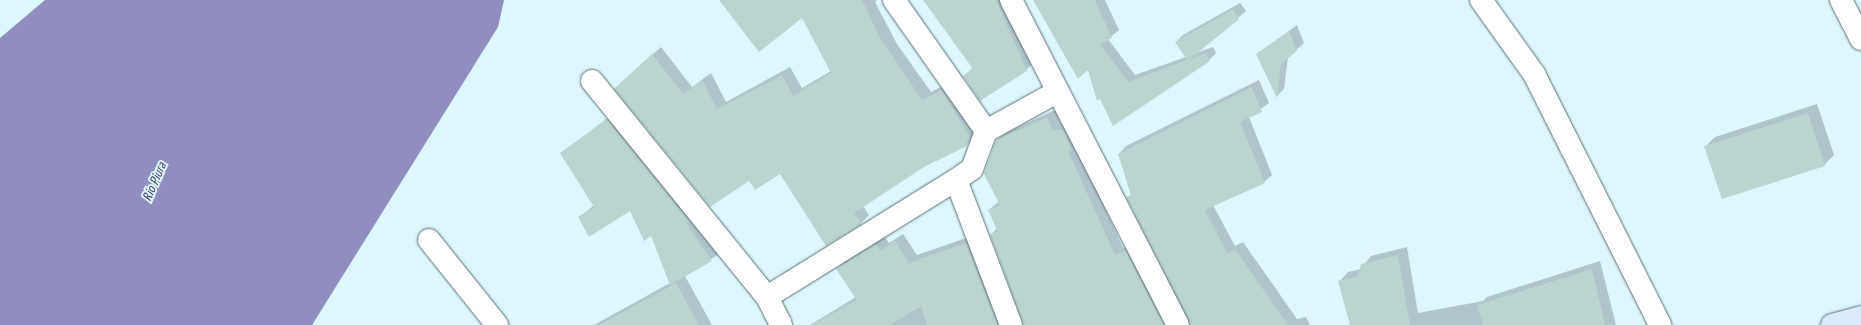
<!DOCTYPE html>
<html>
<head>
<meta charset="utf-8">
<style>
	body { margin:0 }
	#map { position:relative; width:1861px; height:325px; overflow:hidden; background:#ddf7fe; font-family:"PT Sans Narrow",sans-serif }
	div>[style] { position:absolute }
	.water>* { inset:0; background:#908ec0 }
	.shadow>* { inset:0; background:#0003 }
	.building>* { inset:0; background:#bad4cf }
	.roads { filter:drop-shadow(0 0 1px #596f76) drop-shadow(0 0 1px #596f76) }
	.street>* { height:22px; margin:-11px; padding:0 11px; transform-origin:11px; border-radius:11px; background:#fff }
	.secondary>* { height:22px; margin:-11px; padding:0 11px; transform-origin:11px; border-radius:11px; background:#dbebfd }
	span { translate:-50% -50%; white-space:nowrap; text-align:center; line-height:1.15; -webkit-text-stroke:4px #ddf7fe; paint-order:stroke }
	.water-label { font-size:13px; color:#362e6c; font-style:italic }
</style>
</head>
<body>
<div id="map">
	<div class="water">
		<div style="clip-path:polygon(45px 0,504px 0,498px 27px,312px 325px,0 325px,0 38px)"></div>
	</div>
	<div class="shadow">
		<div style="clip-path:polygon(720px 0,877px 0,875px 2px,897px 44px,931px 92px,950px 82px,978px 129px,975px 137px,966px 146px,923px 166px,863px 206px,869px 215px,861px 223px,780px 172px,749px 179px,624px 81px,661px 47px,692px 87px,711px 73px,726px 102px,790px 67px,802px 88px,831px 71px,802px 16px)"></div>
		<div style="clip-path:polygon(926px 0,1005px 0,1033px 64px,1026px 70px,964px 76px,973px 68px)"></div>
		<div style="clip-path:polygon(1034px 0,1105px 0,1119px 30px,1108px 39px,1135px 75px,1186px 57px,1176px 42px,1183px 35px,1240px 3px,1246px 11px,1196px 53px,1213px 47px,1216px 53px,1209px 60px,1113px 124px,1088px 68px)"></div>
		<div style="clip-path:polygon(1297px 25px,1304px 43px,1288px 57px,1284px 89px,1277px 96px,1258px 54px)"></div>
		<div style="clip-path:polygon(1259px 80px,1269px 103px,1249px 117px,1272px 175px,1264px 182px,1213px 205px,1235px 246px,1243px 242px,1297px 319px,1306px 317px,1310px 325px,1197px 325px,1128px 198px,1131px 194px,1119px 154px,1126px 146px)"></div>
		<div style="clip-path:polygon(1817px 104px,1834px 155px,1824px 165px,1706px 146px,1715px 137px)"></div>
		<div style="clip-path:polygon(1055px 110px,1061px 124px,1070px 122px,1076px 144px,1123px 248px,1134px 245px,1152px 281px,1165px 325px,1028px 325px,991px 235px,997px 228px,989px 210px,999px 201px,997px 140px,1005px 133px)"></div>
		<div style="clip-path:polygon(614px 113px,719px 254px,685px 276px,712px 325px,594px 325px,670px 283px,652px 234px,631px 210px,579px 218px,594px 205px,562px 153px)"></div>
		<div style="clip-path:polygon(903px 234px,917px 255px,975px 235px,1001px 325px,810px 325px,856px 297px,838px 269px,846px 260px,885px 237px,889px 243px)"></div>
		<div style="clip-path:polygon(1407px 247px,1418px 313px,1483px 301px,1487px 297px,1600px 261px,1616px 325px,1351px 325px,1340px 281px,1348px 272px,1361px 269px,1371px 256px)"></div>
	</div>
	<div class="building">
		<div style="clip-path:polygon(719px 0,862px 0,879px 36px,922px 100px,942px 90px,970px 138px,967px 146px,924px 167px,854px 213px,862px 224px,826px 246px,780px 174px,755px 190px,749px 181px,710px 207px,614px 89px,652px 54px,683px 94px,702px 80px,717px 109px,782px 75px,793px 96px,831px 73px,802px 18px,759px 52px)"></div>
		<div style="clip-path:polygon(923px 0,996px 0,1027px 71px,980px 101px,963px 76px,973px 69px)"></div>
		<div style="clip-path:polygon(1033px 0,1095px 0,1112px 38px,1100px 44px,1128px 82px,1187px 60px,1175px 42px,1233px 9px,1239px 19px,1190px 59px,1206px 53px,1210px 61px,1113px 126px,1100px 99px,1097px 101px,1088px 70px,1078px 79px)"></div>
		<div style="clip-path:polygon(1289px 31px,1297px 51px,1281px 64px,1277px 98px,1256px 54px)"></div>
		<div style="clip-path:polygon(1252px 87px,1262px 112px,1240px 122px,1265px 183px,1205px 210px,1227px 253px,1235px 249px,1288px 325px,1190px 325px,1126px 197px,1131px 195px,1118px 154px)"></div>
		<div style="clip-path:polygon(1808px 113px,1825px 166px,1722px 199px,1704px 146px)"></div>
		<div style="clip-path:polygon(1047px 117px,1053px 131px,1063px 129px,1072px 150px,1068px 151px,1115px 255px,1126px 251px,1164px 325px,1023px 325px,990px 234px,998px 232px,988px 210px,1000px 205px,984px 174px,996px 140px)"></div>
		<div style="clip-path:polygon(607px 119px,689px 221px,686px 223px,712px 261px,670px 285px,651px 236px,644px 241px,630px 211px,589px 237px,578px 217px,594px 207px,560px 153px)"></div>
		<div style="clip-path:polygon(895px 241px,909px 263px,966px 243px,998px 325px,927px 325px,921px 306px,890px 325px,811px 325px,857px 300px,836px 269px,876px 244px,880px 251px)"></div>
		<div style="clip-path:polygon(1398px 255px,1410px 325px,1350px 325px,1338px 281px,1358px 276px,1361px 264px)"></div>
		<div style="clip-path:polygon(1592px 269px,1605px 325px,1483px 325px,1477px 305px)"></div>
		<div style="clip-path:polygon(676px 283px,699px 325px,599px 325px)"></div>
	</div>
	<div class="roads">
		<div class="street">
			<div style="left:894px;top:0;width:160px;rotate:54.9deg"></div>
			<div style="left:1011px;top:0;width:365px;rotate:62.8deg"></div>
			<div style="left:1481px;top:0;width:91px;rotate:54.4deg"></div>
			<div style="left:1534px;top:74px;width:281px;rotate:63.3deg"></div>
			<div style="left:1841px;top:0;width:44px;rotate:62.9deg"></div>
			<div style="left:592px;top:81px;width:278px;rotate:51deg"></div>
			<div style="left:767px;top:297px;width:31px;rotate:63deg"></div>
			<div style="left:956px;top:180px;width:155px;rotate:69.2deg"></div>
			<div style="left:429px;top:240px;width:109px;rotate:51.3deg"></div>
			<div style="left:767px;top:297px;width:222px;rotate:-31.8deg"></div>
			<div style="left:956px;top:180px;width:19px;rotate:-35deg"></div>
			<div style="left:972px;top:169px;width:40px;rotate:-69.8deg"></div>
			<div style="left:986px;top:131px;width:81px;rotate:-28.8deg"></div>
		</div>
		<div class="secondary">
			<div style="left:1832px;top:325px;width:30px;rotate:-15deg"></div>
		</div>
	</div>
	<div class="water-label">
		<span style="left:155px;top:182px;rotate:-67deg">Río Piura</span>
	</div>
</div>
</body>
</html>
